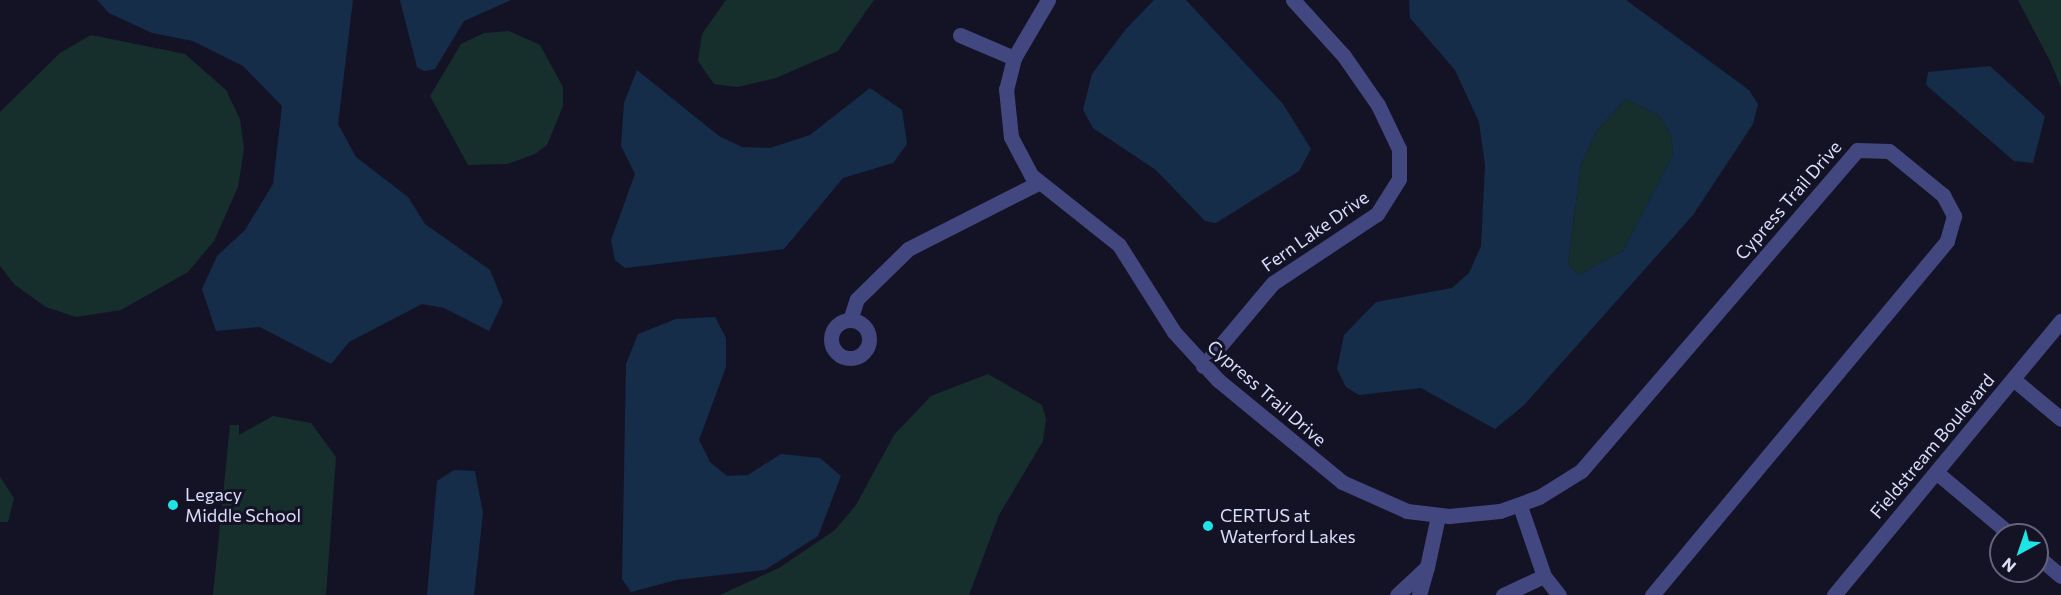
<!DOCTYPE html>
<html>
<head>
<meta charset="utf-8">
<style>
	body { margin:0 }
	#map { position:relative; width:2061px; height:595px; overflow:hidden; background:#141326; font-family:Commissioner,sans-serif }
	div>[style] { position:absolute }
	.green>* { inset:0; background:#162f2c }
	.water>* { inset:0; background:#152d48 }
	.minor>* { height:15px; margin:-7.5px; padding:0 7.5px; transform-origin:7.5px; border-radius:7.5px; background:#434780 }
	.minor>.ring { margin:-7.5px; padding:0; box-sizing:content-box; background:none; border:15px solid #434780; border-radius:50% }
	.dots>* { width:16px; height:16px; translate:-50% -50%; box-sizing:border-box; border:3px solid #141326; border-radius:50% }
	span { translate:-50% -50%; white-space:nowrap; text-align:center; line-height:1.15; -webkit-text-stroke:6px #141326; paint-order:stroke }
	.street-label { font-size:18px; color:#dcdcfb }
	.poi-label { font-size:18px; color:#dcdcfb }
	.left { translate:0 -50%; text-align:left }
	.north { position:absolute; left:1989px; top:523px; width:60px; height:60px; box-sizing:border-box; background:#141326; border:2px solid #64637b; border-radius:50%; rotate:220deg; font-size:16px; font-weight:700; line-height:24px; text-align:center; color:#dcdcfb }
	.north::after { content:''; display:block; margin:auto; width:21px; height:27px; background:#1ee5e3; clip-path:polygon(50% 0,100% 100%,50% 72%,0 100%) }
</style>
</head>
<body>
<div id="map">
	<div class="green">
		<div style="clip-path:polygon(726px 0,874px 0,838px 51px,776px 78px,737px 87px,714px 84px,698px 61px,702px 34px)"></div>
		<div style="clip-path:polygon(2018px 0,2061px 0,2061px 87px,2050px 61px)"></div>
		<div style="clip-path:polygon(509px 31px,540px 45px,563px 87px,563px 106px,547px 145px,535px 154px,507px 164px,468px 165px,430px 96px,461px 44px,484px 33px)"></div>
		<div style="clip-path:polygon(91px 35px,185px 54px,226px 90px,240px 119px,244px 149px,238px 187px,214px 241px,188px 272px,121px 310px,76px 317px,46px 307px,15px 285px,0 266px,0 112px,60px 53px)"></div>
		<div style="clip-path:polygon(1626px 99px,1658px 115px,1671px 134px,1673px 154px,1623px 251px,1578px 275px,1568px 263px,1581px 164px,1597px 130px)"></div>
		<div style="clip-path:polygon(988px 374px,1042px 405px,1046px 419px,1043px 441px,999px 515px,969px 595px,720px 595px,779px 568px,835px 530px,856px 505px,894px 435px,931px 396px)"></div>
		<div style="clip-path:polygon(273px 416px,311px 423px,336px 457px,326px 595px,213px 595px,230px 425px,239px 425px,239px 435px)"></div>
		<div style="clip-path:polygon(0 477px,14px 498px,8px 522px,0 522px)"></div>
	</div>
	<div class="water">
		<div style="clip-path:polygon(97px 0,353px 0,338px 124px,356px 157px,408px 197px,425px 224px,490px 270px,503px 302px,489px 331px,444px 308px,422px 304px,349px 342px,331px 364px,260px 327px,216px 331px,202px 289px,217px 256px,245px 230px,273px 184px,282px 106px,243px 66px,193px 41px,152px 33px,109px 13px)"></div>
		<div style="clip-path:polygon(400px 0,511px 0,464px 21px,435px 69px,424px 71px,417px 67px)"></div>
		<div style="clip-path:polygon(1186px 0,1283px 104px,1311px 149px,1299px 171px,1216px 223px,1205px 221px,1156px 170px,1093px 128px,1083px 110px,1092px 74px,1126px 29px,1154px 0)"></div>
		<div style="clip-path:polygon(evenodd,1409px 0,1626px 0,1749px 90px,1758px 104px,1753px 124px,1693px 215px,1524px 405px,1495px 429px,1421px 388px,1359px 395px,1346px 387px,1337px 369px,1344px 335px,1376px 302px,1452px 288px,1469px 273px,1481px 246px,1485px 165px,1479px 122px,1455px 70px,1410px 18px,1409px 0,1626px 99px,1658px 115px,1671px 134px,1673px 154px,1623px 251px,1578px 275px,1568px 263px,1581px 164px,1597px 130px,1626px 99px)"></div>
		<div style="clip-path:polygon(1990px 66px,2045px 116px,2033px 163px,2014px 161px,1926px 85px,1928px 72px)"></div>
		<div style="clip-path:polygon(637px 70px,719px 136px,742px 147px,770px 148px,810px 135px,870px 88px,902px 110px,907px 144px,893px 163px,843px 178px,784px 249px,625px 268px,615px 260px,611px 240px,635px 174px,621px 146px,624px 103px)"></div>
		<div style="clip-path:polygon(715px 317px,726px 338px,726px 367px,699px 440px,710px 462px,727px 476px,748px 475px,781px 454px,820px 458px,841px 476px,818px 536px,765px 570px,676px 580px,631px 592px,622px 579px,626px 364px,638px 334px,676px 319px)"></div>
		<div style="clip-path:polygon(454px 470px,475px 471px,483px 513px,474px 595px,427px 595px,437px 481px)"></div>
	</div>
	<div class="minor">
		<div style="left:1048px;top:0;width:67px;rotate:120.4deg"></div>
		<div style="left:1014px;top:58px;width:32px;rotate:104deg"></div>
		<div style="left:1006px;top:89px;width:48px;rotate:84.1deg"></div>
		<div style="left:1011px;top:137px;width:43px;rotate:62.2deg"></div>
		<div style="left:1031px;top:175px;width:112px;rotate:38.5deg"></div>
		<div style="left:1119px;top:245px;width:103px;rotate:57.7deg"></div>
		<div style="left:1174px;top:332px;width:65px;rotate:47.5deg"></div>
		<div style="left:1218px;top:380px;width:161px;rotate:39.4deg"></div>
		<div style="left:1342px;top:482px;width:71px;rotate:24deg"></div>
		<div style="left:1407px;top:511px;width:42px;rotate:6.8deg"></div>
		<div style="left:1449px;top:516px;width:51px;rotate:-5.6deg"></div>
		<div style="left:1500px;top:511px;width:41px;rotate:-19.7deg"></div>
		<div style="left:1539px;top:497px;width:49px;rotate:-31.8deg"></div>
		<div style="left:1581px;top:471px;width:423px;rotate:-49.3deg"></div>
		<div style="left:1857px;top:150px;width:32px;rotate:2deg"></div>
		<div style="left:1889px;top:151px;width:70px;rotate:39.2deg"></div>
		<div style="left:1943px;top:195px;width:24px;rotate:62deg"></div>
		<div style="left:1954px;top:216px;width:26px;rotate:106deg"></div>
		<div style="left:1947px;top:241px;width:461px;rotate:129.8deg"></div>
		<div style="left:960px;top:35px;width:59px;rotate:23.1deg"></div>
		<div style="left:850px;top:320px;width:22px;rotate:-72deg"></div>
		<div style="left:857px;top:299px;width:71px;rotate:-44.4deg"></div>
		<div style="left:908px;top:249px;width:146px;rotate:-26.9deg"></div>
		<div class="ring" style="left:831px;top:320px;width:23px;height:23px"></div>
		<div style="left:1203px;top:366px;width:109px;rotate:-49.9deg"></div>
		<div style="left:1273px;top:283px;width:125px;rotate:-33.6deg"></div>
		<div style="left:1377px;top:214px;width:41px;rotate:-57.8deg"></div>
		<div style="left:1399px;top:179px;width:30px;rotate:-90deg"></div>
		<div style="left:1399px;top:149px;width:49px;rotate:-115.5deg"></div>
		<div style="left:1378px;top:105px;width:60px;rotate:-124.8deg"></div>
		<div style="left:1344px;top:56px;width:76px;rotate:-132.3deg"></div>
		<div style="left:2013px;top:379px;width:62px;rotate:39.8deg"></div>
		<div style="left:1936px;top:472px;width:98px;rotate:40deg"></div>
		<div style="left:1520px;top:506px;width:74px;rotate:71.1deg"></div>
		<div style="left:1544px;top:576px;width:24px;rotate:52deg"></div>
		<div style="left:2037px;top:556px;width:31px;rotate:40deg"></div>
		<div style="left:1427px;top:567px;width:52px;rotate:-77.8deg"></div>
		<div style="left:1397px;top:595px;width:41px;rotate:-43deg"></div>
		<div style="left:1427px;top:567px;width:29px;rotate:106deg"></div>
		<div style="left:1503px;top:595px;width:45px;rotate:-24.9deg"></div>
		<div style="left:1834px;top:595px;width:356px;rotate:-50.4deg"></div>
	</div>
	<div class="dots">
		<div style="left:173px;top:505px;background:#1ee5e3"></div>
		<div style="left:1208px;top:526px;background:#1ee5e3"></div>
	</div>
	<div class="street-label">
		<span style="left:1788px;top:200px;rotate:-49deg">Cypress Trail Drive</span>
		<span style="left:1315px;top:231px;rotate:-35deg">Fern Lake Drive</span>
		<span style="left:1267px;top:393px;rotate:41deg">Cypress Trail Drive</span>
		<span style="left:1932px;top:446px;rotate:-50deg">Fieldstream Boulevard</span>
	</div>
	<div class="poi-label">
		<span class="left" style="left:185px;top:505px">Legacy<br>Middle School</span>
		<span class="left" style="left:1220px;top:526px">CERTUS at<br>Waterford Lakes</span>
	</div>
	<div class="north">N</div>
</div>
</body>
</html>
